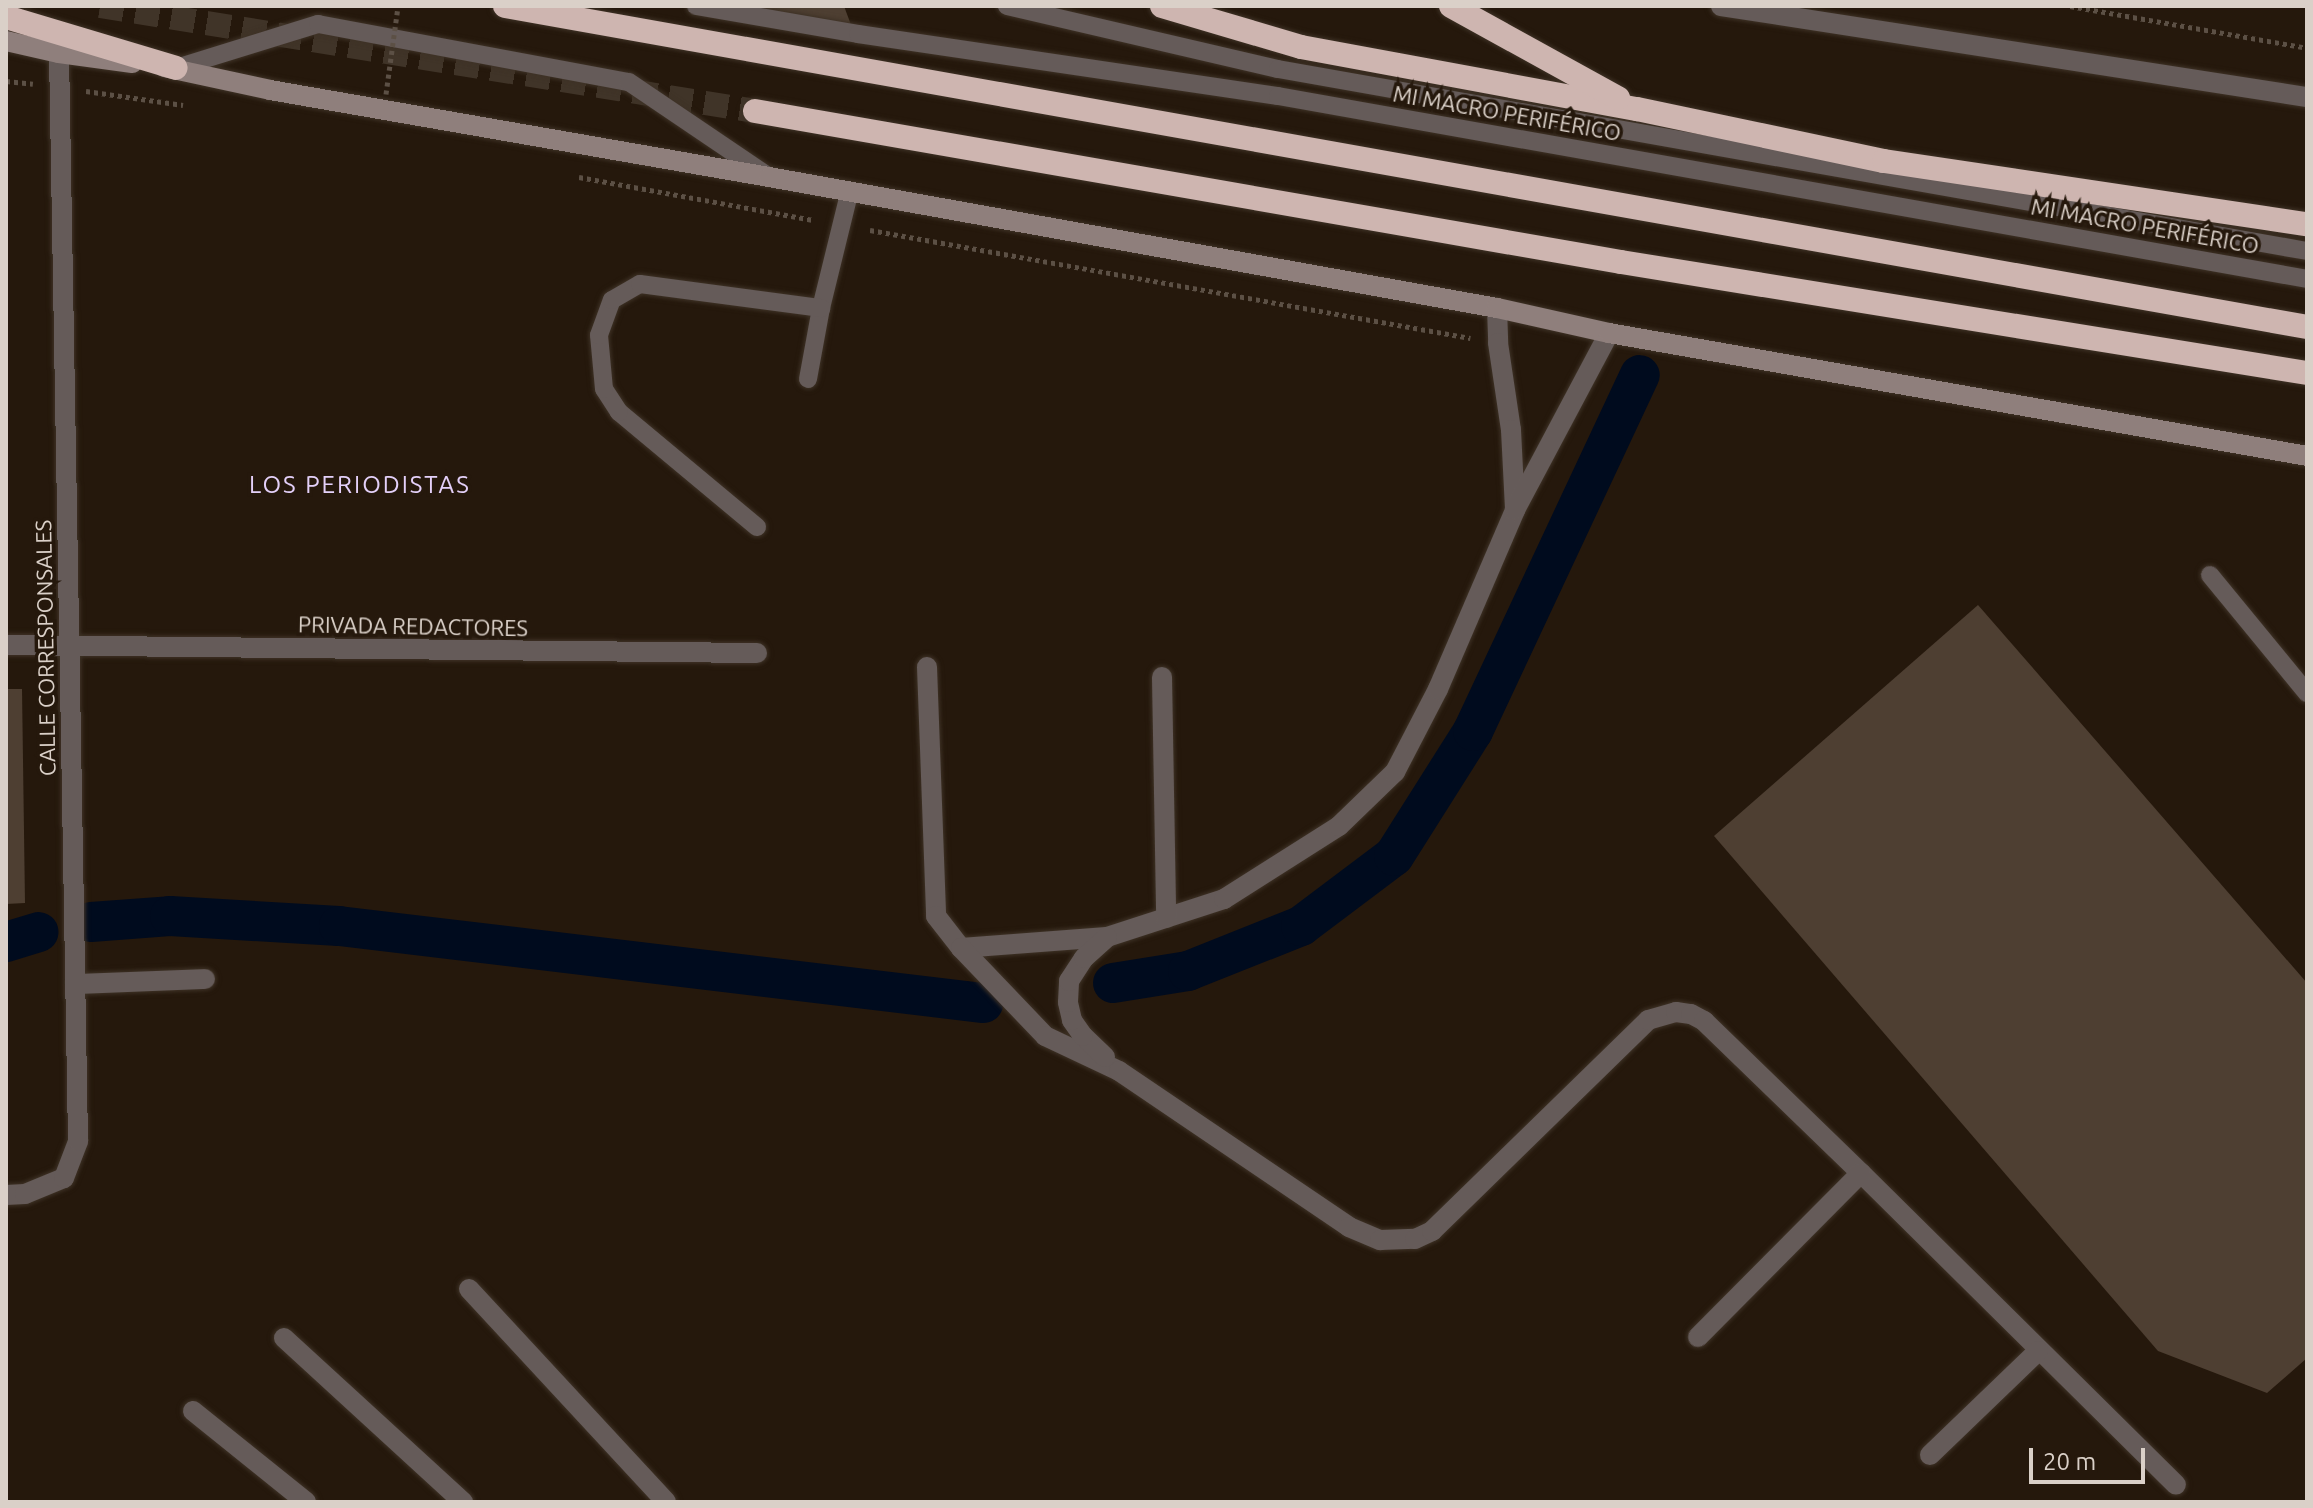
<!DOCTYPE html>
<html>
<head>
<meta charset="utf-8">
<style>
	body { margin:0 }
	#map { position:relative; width:2313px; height:1508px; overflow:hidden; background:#25180c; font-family:Ubuntu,sans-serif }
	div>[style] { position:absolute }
	.canal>* { height:40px; margin:-20px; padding:0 20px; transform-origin:20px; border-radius:20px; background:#000b1e }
	.building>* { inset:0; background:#4e3f32 }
	.highway-tunnel>* { height:24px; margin-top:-12px; transform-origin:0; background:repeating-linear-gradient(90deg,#403428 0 24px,transparent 0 36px) }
	.path>* { height:5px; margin-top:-2.5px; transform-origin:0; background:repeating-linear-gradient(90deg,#5c5045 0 4px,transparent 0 8px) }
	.roads { filter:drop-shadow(0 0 2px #3e3226) drop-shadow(0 0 2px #3e3226) }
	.lane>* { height:18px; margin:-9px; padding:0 9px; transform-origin:9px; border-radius:9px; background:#655b59 }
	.street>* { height:20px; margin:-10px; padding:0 10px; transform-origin:10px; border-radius:10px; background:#655b59 }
	.secondary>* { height:20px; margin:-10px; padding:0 10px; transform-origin:10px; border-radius:10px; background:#8f7f7c }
	.highway>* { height:24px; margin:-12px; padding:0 12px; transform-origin:12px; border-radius:12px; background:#ceb5b0 }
	.path-bridge>* { height:5px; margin-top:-2.5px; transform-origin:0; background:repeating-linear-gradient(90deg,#5c5045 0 4px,transparent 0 8px) }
	span { translate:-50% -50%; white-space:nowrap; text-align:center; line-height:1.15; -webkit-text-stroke:7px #25180c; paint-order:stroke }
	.street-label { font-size:22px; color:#dad0c8 }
	.neighbourhood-label { font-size:24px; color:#e4d0f9; letter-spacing:2px }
	.frame { position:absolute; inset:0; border:8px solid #dad0c8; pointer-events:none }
	.scale { position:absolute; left:2029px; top:1448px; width:116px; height:36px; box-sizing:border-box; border:4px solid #dad0c8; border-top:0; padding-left:10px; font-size:24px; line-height:28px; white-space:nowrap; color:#dad0c8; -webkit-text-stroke:6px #25180c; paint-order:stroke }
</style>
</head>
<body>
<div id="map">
	<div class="canal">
		<div style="left:91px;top:922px;width:79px;rotate:-4.3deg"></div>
		<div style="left:170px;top:916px;width:169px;rotate:3.4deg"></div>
		<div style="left:339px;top:926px;width:649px;rotate:6.82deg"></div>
		<div style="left:6px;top:942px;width:34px;rotate:-17deg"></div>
		<div style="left:1113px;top:983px;width:76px;rotate:-9.1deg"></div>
		<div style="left:1188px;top:971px;width:122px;rotate:-21.7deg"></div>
		<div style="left:1301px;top:926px;width:116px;rotate:-37deg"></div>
		<div style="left:1394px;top:856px;width:148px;rotate:-57.7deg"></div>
		<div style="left:1473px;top:731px;width:393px;rotate:-64.9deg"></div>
	</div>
	<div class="building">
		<div style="clip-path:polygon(757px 6px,844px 6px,851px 25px,757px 8px)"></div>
		<div style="clip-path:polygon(1978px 605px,2307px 983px,2307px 1358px,2267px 1393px,2158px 1351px,1714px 836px)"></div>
		<div style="clip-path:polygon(6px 689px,22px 689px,25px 903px,6px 904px)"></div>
	</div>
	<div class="highway-tunnel">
		<div style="left:100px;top:6px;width:663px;rotate:9.11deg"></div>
	</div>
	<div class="path">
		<div style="left:2070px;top:6px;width:241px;rotate:10deg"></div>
		<div style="left:6px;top:81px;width:27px;rotate:6deg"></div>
		<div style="left:86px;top:91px;width:98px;rotate:8.2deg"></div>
		<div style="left:579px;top:177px;width:238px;rotate:10.4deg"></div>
		<div style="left:870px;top:230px;width:610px;rotate:10.2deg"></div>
	</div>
	<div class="roads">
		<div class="lane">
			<div style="left:696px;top:6px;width:164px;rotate:9.8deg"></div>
			<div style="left:858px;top:34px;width:425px;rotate:8.4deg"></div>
			<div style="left:1278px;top:96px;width:1045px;rotate:10.08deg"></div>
			<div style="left:1007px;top:6px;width:278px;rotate:13.1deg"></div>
			<div style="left:1278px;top:69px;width:1045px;rotate:10.03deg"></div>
			<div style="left:176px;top:68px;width:149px;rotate:-17.2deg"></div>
			<div style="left:318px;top:24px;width:316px;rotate:10.6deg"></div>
			<div style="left:629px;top:82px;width:168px;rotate:34.1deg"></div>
			<div style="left:808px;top:379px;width:72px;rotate:-79.6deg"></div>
			<div style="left:821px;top:308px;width:117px;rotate:-76.2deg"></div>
			<div style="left:757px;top:527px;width:180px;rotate:-140.2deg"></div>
			<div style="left:619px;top:412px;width:27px;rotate:-123deg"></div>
			<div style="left:604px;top:389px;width:54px;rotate:-95.3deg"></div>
			<div style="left:599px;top:335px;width:37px;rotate:-70deg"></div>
			<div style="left:612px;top:300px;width:32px;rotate:-30deg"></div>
			<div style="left:640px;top:284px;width:183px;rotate:7.6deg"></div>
			<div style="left:2210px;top:575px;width:153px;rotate:50.6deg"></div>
		</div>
		<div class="street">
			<div style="left:1721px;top:6px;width:593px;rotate:8.83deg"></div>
			<div style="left:1497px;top:308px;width:35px;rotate:88deg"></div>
			<div style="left:1498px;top:343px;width:88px;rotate:81.5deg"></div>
			<div style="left:1511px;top:430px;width:80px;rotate:87.1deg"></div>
			<div style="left:6px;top:645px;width:751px;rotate:0.61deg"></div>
			<div style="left:927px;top:667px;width:249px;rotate:87.9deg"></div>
			<div style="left:936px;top:916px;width:41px;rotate:52deg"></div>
			<div style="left:961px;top:948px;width:146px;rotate:-4.3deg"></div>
			<div style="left:1107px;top:937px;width:123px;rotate:-18deg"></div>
			<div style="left:1224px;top:899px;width:136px;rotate:-32.4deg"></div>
			<div style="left:1339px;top:826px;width:78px;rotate:-44deg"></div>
			<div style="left:1395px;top:772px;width:93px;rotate:-62.6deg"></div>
			<div style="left:1438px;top:689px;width:195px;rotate:-66.7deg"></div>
			<div style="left:1515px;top:510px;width:200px;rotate:-62deg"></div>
			<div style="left:1162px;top:677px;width:241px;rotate:89deg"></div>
			<div style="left:961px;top:948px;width:122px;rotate:46.3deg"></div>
			<div style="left:1045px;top:1036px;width:82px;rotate:25.3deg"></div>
			<div style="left:1119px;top:1071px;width:278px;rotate:34.1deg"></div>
			<div style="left:1349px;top:1227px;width:34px;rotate:23deg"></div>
			<div style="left:1380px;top:1240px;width:35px;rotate:-2deg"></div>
			<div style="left:1415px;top:1239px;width:19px;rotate:-25deg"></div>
			<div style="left:1432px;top:1231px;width:302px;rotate:-44.3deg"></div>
			<div style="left:1648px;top:1020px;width:29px;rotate:-16deg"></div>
			<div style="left:1676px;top:1012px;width:15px;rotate:8deg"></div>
			<div style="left:1691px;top:1014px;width:15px;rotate:28deg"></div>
			<div style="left:1704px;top:1021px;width:219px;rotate:44.1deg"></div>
			<div style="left:1861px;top:1173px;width:443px;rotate:44.7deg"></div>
			<div style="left:75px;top:984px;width:130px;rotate:-2.2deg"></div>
			<div style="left:1105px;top:1057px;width:30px;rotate:-136deg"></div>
			<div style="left:1083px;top:1036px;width:19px;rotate:-125deg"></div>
			<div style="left:1072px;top:1020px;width:18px;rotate:-103deg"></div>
			<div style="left:1068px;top:1002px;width:21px;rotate:-87deg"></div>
			<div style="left:1069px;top:981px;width:27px;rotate:-57deg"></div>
			<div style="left:1084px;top:958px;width:31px;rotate:-42deg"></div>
			<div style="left:6px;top:1195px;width:19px;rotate:-3deg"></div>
			<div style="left:25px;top:1194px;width:42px;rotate:-22.3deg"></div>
			<div style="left:64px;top:1178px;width:40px;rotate:-69deg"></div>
			<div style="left:78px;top:1141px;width:1088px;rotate:-91deg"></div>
			<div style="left:469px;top:1289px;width:290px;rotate:47.2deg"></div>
			<div style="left:1698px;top:1337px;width:231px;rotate:-45.2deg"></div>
			<div style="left:284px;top:1338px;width:243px;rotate:42.5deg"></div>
			<div style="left:193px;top:1411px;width:145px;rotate:38.8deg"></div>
			<div style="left:1930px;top:1455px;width:150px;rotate:-43.9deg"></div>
		</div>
		<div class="secondary">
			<div style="left:6px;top:41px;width:54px;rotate:12.8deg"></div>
			<div style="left:59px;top:53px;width:74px;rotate:7.8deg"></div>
			<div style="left:164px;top:67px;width:108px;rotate:12.2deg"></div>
			<div style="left:270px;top:90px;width:507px;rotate:9.89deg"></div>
			<div style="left:769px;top:177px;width:740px;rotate:10.2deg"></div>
			<div style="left:1497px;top:308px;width:115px;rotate:12.6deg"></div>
			<div style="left:1609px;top:333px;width:709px;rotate:9.99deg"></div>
		</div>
		<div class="highway">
			<div style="left:505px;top:6px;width:1830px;rotate:10.1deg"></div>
			<div style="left:1162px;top:6px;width:145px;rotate:16.4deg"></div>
			<div style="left:1301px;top:47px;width:342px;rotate:10.5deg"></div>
			<div style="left:1637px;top:109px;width:252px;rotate:11.9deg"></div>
			<div style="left:1884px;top:161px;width:428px;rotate:8.5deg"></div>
			<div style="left:1451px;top:6px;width:191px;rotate:28.9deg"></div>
			<div style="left:6px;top:17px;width:177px;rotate:16.7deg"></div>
			<div style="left:755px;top:111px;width:879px;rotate:9.89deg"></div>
			<div style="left:1621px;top:262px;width:695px;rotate:9.19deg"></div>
		</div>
	</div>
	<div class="path-bridge">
		<div style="left:386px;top:94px;width:89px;rotate:-82.2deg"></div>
	</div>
	<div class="street-label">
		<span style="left:1507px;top:113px;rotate:10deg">MI MACRO PERIFÉRICO</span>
		<span style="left:2145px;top:226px;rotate:10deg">MI MACRO PERIFÉRICO</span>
		<span style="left:413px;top:626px;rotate:1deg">PRIVADA REDACTORES</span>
		<span style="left:45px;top:648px;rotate:-91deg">CALLE CORRESPONSALES</span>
	</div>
	<div class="neighbourhood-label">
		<span style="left:360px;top:485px">LOS PERIODISTAS</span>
	</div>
	<div class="frame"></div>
	<div class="scale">20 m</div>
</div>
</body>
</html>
